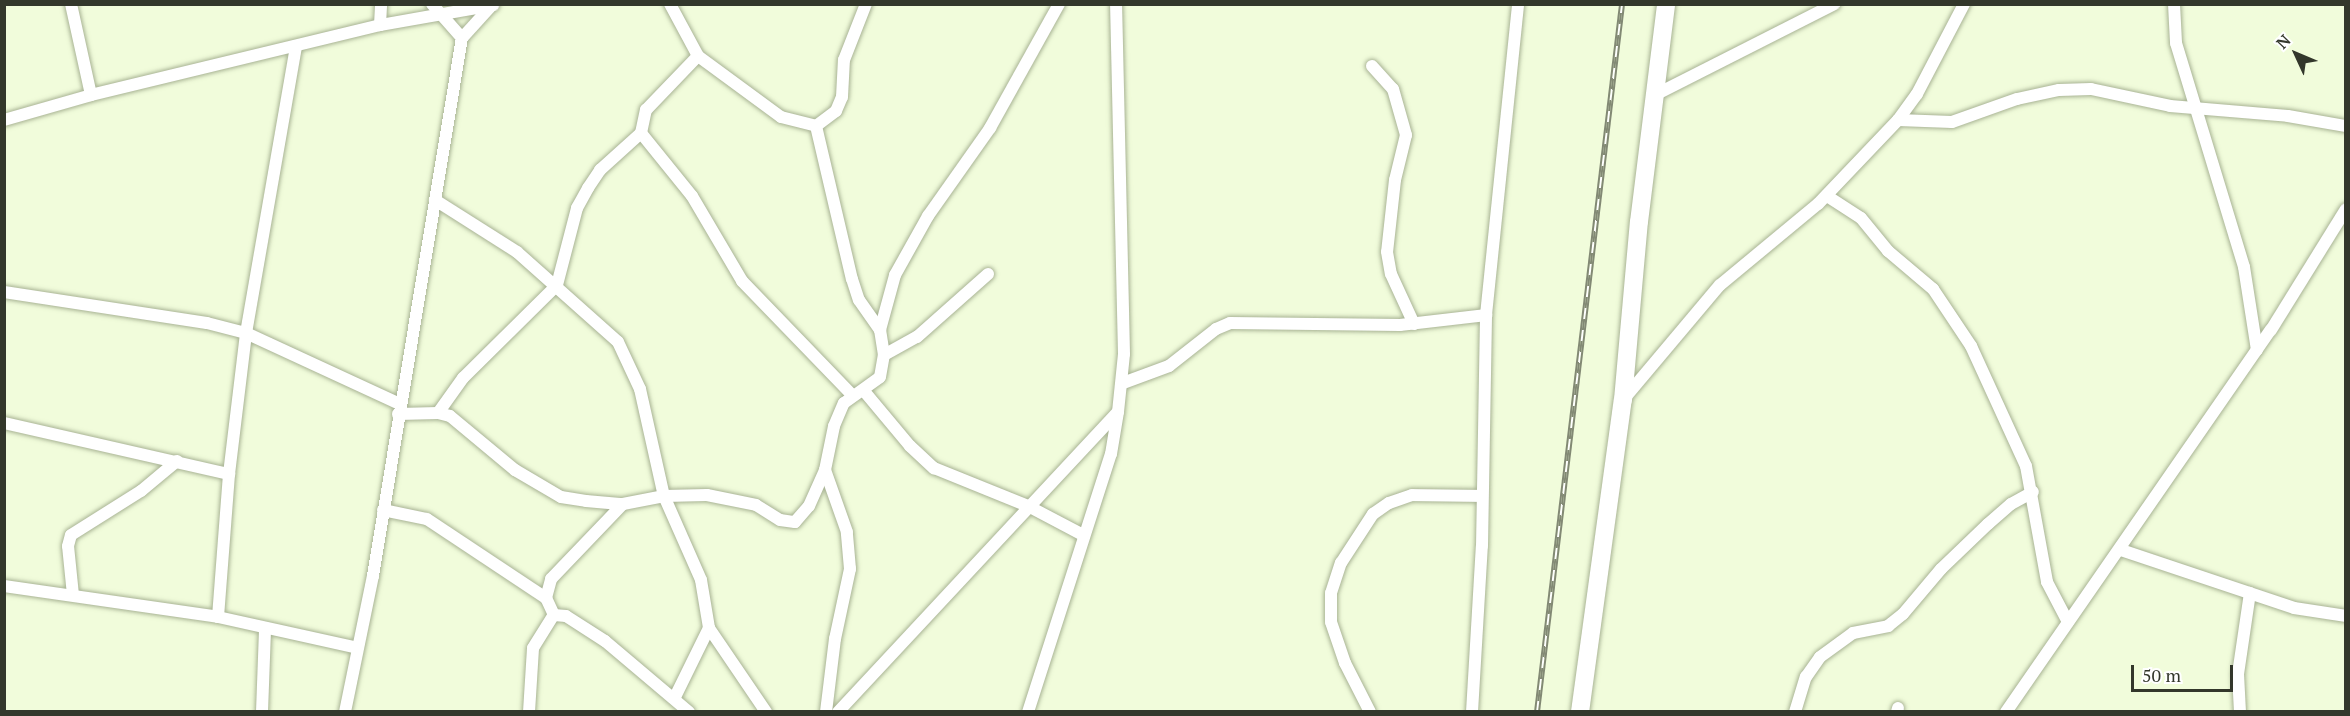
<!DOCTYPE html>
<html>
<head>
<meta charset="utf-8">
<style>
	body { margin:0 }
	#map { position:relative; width:2350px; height:716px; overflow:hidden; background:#f1fcdb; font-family:"PT Serif",serif }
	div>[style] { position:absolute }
	.roads { filter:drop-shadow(0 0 2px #a8b394) drop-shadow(0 0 2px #a8b394) }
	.street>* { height:12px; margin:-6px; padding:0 6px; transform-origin:6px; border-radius:6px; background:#fff }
	.secondary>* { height:18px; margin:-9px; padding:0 9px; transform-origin:9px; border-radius:9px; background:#fff }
	.rail>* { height:6px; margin-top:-3px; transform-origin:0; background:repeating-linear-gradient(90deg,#fff 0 11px,#828974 0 22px); box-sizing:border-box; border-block:2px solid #828974 }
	span { translate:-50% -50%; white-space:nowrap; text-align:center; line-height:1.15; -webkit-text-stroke:4.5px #fff; paint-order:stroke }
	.frame { position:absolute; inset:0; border:6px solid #33372b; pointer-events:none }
	.north { position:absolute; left:2266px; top:24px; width:60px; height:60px; -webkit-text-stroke:4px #fff; paint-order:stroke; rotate:314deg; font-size:16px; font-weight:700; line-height:24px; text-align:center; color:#33372b }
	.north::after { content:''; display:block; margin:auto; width:21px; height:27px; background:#33372b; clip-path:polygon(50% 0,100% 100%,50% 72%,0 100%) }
	.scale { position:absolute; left:2131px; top:665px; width:102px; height:27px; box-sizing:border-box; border:3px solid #33372b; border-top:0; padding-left:8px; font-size:18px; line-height:21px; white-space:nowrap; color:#33372b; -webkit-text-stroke:4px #fff; paint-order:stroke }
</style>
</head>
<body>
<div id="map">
	<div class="roads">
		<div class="street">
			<div style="left:71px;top:4px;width:93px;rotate:77.6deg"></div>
			<div style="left:432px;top:4px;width:45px;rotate:48.6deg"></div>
			<div style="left:670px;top:4px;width:59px;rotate:61.7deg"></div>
			<div style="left:698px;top:56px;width:103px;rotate:36.3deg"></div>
			<div style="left:781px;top:117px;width:36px;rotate:14deg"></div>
			<div style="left:816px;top:126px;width:25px;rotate:-37deg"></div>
			<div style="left:836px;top:111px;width:15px;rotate:-67deg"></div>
			<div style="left:842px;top:97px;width:37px;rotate:-87deg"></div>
			<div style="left:844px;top:60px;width:60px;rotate:-68.6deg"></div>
			<div style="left:2174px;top:4px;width:39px;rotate:87deg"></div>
			<div style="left:2176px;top:43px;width:234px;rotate:73.1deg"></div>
			<div style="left:2244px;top:267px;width:84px;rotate:81.1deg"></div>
			<div style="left:380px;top:25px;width:21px;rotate:-87deg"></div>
			<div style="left:1372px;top:66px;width:31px;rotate:48deg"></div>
			<div style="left:1393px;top:89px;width:48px;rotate:74.2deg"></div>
			<div style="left:1406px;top:135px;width:46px;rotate:103.7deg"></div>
			<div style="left:1395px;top:180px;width:72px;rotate:96.3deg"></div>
			<div style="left:1387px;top:252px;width:22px;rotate:80deg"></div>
			<div style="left:1391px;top:274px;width:55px;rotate:65.3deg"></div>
			<div style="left:1655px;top:95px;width:201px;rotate:-26.9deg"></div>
			<div style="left:4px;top:120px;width:91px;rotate:-16deg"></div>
			<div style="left:91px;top:95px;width:297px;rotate:-13.6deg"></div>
			<div style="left:380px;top:25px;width:115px;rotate:-10deg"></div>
			<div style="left:1898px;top:120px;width:54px;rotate:2.1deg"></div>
			<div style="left:1952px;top:122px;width:69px;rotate:-19.5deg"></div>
			<div style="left:2017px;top:99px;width:43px;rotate:-12.1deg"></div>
			<div style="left:2059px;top:90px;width:32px;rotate:-2deg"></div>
			<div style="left:2091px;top:89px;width:81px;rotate:12.1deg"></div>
			<div style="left:2170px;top:106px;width:118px;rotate:4.8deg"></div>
			<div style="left:2288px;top:116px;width:59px;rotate:9.8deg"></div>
			<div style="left:816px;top:126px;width:157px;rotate:76.8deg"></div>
			<div style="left:852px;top:279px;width:22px;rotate:72deg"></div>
			<div style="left:859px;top:300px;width:37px;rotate:55deg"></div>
			<div style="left:641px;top:133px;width:81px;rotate:51deg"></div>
			<div style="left:692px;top:196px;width:99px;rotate:59.5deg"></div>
			<div style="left:742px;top:281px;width:158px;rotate:46deg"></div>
			<div style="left:1827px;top:196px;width:40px;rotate:32.9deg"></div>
			<div style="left:1861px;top:218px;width:43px;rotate:50.7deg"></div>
			<div style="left:1888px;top:251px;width:59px;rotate:40.2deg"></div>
			<div style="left:1933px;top:289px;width:69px;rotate:56.3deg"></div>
			<div style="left:1971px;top:346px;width:132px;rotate:65.4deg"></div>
			<div style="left:2026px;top:466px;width:118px;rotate:79.7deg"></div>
			<div style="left:2047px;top:582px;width:45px;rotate:62.3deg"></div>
			<div style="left:435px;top:200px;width:97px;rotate:32.4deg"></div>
			<div style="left:517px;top:252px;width:135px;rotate:41.7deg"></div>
			<div style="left:618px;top:342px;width:52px;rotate:64.9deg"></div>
			<div style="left:640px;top:389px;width:110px;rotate:77.4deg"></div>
			<div style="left:664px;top:496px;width:92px;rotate:66.2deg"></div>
			<div style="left:701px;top:580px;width:49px;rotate:80.5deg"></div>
			<div style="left:709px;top:628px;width:102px;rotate:55.8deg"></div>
			<div style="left:4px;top:292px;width:205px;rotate:8.7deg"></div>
			<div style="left:207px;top:323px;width:40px;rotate:14.4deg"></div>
			<div style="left:246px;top:333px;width:170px;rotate:24.8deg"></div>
			<div style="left:884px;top:355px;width:38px;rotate:-29deg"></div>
			<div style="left:917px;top:337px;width:95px;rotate:-41.6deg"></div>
			<div style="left:1123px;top:383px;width:49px;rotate:-20.3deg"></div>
			<div style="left:1169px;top:366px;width:60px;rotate:-38.2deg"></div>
			<div style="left:1216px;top:329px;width:15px;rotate:-23deg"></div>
			<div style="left:1230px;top:323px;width:170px;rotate:0.7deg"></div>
			<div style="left:1400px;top:325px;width:87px;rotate:-6.6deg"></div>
			<div style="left:864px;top:391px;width:72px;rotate:50.1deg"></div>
			<div style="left:910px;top:446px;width:33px;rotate:43deg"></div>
			<div style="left:934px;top:468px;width:101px;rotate:22deg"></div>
			<div style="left:1028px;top:506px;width:62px;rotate:27.8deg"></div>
			<div style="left:1623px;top:400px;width:150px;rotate:-49.9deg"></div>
			<div style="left:1720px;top:285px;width:127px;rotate:-39.6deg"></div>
			<div style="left:1818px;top:204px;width:116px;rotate:-46.4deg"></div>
			<div style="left:1898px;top:120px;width:32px;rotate:-54deg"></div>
			<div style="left:1917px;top:94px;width:102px;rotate:-62.4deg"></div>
			<div style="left:438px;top:413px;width:43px;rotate:-54.5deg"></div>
			<div style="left:463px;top:378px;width:132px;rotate:-44.7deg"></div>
			<div style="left:557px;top:285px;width:80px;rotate:-75.4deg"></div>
			<div style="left:577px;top:208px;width:23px;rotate:-61deg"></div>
			<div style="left:588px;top:188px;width:22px;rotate:-56deg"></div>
			<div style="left:600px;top:170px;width:55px;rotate:-42.1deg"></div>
			<div style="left:641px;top:133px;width:24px;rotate:-78deg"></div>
			<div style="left:646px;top:110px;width:75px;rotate:-46.1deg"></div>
			<div style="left:398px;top:414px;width:40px;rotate:-1.4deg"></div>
			<div style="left:438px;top:413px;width:12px;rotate:14deg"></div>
			<div style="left:450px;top:416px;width:85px;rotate:39.7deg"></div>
			<div style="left:515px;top:470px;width:53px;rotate:30.4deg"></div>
			<div style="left:561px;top:497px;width:25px;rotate:9deg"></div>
			<div style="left:586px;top:501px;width:37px;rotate:5deg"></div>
			<div style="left:623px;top:504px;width:42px;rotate:-11deg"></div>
			<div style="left:664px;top:496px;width:43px;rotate:-1.3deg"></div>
			<div style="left:707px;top:495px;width:50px;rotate:11.5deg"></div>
			<div style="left:756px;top:505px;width:28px;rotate:32deg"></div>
			<div style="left:780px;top:520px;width:15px;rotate:8deg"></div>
			<div style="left:795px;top:522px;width:21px;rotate:-49deg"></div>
			<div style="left:809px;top:506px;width:39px;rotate:-66deg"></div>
			<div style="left:4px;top:423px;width:231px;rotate:12.8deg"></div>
			<div style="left:383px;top:510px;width:45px;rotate:11.6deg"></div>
			<div style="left:427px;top:519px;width:143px;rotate:33.6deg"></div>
			<div style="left:2121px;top:550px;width:182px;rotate:18.5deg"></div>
			<div style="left:2294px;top:608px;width:53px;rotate:8.7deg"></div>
			<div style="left:4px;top:586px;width:216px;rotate:8.2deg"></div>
			<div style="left:218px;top:617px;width:143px;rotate:12.5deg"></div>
			<div style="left:73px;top:595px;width:49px;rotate:-95.8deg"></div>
			<div style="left:68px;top:546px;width:11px;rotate:-75deg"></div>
			<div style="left:71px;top:535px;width:83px;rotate:-32.2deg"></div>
			<div style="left:141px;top:491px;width:47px;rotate:-39.8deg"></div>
			<div style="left:554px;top:615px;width:12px;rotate:5deg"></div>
			<div style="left:566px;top:616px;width:46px;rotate:32.7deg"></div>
			<div style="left:605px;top:641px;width:110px;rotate:40.2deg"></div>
			<div style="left:218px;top:617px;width:143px;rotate:-85.6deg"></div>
			<div style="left:229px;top:474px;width:142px;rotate:-83.1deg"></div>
			<div style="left:246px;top:333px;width:290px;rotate:-80.1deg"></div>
			<div style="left:675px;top:697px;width:77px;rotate:-63.8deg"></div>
			<div style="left:262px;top:712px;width:83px;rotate:-87.9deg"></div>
			<div style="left:345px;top:712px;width:139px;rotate:-78.4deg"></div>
			<div style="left:373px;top:576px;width:545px;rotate:-80.61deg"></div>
			<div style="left:462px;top:38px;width:45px;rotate:-47.7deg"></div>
			<div style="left:529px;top:712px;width:64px;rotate:-86.4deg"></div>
			<div style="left:533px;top:648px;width:39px;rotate:-58deg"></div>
			<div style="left:554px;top:615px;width:19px;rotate:-115deg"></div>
			<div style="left:546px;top:598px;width:20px;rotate:-75deg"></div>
			<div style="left:551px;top:579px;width:104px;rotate:-46.2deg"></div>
			<div style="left:826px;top:712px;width:74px;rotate:-83deg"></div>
			<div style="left:835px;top:639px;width:72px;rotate:-77.9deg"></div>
			<div style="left:850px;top:569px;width:37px;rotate:-95deg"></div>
			<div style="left:847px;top:532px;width:66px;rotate:-109.5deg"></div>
			<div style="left:825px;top:470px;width:45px;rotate:-78.4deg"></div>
			<div style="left:834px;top:426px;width:25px;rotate:-67deg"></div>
			<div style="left:844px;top:403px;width:44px;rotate:-35.8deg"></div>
			<div style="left:880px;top:377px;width:22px;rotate:-80deg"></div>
			<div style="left:884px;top:355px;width:25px;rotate:-99deg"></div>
			<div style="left:880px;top:330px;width:57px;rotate:-74.7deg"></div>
			<div style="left:895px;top:275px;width:68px;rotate:-60.8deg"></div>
			<div style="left:928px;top:216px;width:108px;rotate:-54.8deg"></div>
			<div style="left:990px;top:128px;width:142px;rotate:-60.9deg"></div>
			<div style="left:838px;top:712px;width:410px;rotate:-47deg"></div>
			<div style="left:1118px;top:412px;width:58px;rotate:-84.1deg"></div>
			<div style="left:1124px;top:354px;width:350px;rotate:-91.3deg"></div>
			<div style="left:1028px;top:712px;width:271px;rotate:-72.2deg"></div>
			<div style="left:1111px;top:454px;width:43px;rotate:-80.5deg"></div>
			<div style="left:1370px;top:712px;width:55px;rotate:-117deg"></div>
			<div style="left:1345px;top:663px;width:43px;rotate:-108.9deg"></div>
			<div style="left:1331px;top:622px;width:29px;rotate:-90deg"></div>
			<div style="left:1331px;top:593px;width:32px;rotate:-72deg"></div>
			<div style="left:1341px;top:563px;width:59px;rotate:-56.9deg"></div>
			<div style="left:1373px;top:514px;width:19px;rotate:-35deg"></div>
			<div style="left:1389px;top:503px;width:24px;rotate:-19deg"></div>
			<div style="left:1412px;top:495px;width:69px;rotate:0.8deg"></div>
			<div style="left:1472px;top:712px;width:166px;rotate:-86.6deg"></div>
			<div style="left:1482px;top:546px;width:231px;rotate:-89deg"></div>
			<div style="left:1486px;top:315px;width:313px;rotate:-84.1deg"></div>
			<div style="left:1795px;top:712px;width:37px;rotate:-73deg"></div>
			<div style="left:1806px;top:677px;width:24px;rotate:-55deg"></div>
			<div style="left:1820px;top:657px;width:41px;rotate:-36deg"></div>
			<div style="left:1853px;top:633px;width:36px;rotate:-11deg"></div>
			<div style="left:1888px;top:626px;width:19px;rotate:-39deg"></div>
			<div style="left:1903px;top:614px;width:59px;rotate:-49.8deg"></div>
			<div style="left:1941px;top:569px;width:65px;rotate:-43.8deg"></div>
			<div style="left:1988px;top:524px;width:30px;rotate:-41deg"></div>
			<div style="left:2011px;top:504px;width:25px;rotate:-29deg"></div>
			<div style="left:1897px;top:712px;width:4px;rotate:-76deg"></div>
			<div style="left:2006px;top:712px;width:465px;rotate:-55.3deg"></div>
			<div style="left:2271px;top:330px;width:142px;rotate:-58.2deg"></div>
			<div style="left:2240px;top:712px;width:38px;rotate:-93deg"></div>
			<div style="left:2238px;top:674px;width:82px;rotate:-81.6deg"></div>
		</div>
		<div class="secondary">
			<div style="left:1580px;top:712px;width:315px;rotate:-82.2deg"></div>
			<div style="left:1623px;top:400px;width:179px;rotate:-84.9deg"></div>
			<div style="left:1639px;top:222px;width:220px;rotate:-82.9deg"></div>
		</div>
	</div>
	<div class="rail">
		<div style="left:1537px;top:712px;width:713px;rotate:-83.15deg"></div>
	</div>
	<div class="frame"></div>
	<div class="north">N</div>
	<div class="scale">50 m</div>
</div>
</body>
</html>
